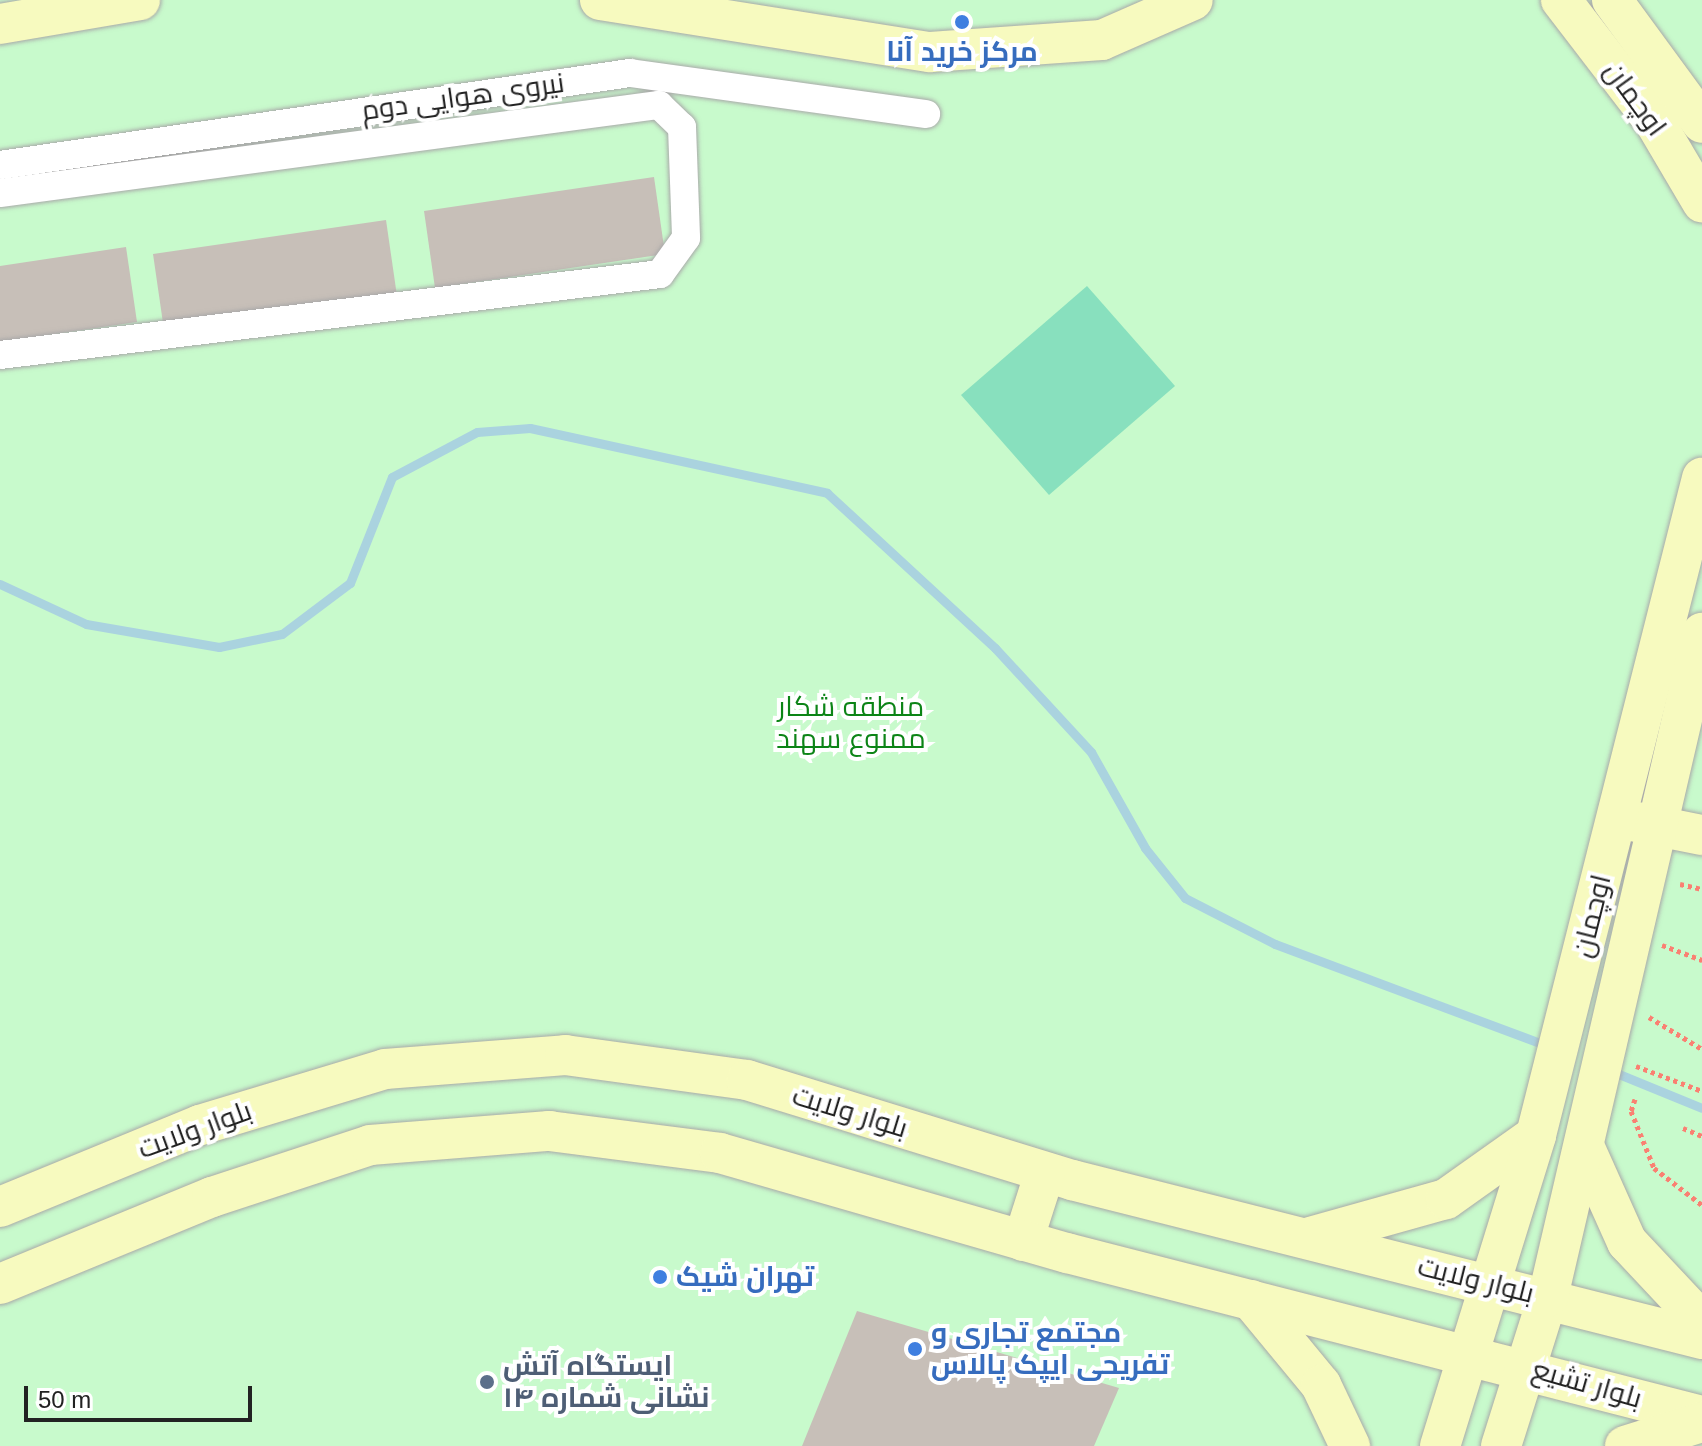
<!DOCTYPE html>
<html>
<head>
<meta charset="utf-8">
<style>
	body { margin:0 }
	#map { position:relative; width:1702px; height:1446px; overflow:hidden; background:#f2efe9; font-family:Helvetica,Cairo,sans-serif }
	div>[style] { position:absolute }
	.park>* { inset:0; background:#c8facc }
	.pitch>* { inset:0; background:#88e0be }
	.stream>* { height:9px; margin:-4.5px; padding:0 4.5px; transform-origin:4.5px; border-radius:4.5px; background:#aad3df }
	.building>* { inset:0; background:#c7bfb8 }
	.path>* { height:5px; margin-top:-2.5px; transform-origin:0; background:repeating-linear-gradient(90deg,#fa8072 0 4px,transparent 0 8px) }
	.roads { filter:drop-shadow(0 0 2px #a9a9a9) drop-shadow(0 0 2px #a9a9a9) }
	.street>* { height:28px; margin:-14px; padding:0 14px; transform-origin:14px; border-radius:14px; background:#fff }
	.secondary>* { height:40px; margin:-20px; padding:0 20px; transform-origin:20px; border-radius:20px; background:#f7fabf }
	.dots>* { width:22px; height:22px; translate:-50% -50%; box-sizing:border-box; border:4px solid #fff; border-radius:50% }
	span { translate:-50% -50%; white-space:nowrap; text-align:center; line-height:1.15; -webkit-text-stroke:8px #fff; paint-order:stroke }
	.shop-label { font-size:28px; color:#366cbe; font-weight:700 }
	.left { translate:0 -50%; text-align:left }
	.street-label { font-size:28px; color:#222 }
	.park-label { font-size:28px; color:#0c8416 }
	.service-label { font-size:28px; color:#4e5e75; font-weight:700 }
	.scale { position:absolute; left:24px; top:1386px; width:228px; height:36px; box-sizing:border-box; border:4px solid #222; border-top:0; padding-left:10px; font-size:24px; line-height:28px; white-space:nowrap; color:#222; -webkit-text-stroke:6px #fff; paint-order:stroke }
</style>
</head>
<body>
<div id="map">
	<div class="park">
		<div style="clip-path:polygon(0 0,1702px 0,1702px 1446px,0 1446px)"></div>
	</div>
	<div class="pitch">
		<div style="clip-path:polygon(1087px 286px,1175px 386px,1049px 495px,961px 395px)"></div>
	</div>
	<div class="stream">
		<div style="left:0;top:584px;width:95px;rotate:24.9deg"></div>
		<div style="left:86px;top:624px;width:135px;rotate:9.8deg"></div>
		<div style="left:219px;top:647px;width:64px;rotate:-11.7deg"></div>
		<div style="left:282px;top:634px;width:85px;rotate:-36.9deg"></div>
		<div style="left:350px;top:583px;width:114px;rotate:-68.4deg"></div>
		<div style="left:392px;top:477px;width:96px;rotate:-27.9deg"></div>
		<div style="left:477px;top:432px;width:53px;rotate:-4.3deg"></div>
		<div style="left:530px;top:428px;width:304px;rotate:12.3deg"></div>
		<div style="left:827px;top:493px;width:229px;rotate:42.7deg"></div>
		<div style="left:995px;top:648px;width:142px;rotate:47.3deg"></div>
		<div style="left:1091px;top:752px;width:110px;rotate:60.6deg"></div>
		<div style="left:1145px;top:848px;width:64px;rotate:51.3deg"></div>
		<div style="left:1185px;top:898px;width:101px;rotate:27.1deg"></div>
		<div style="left:1275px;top:944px;width:294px;rotate:20.5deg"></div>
		<div style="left:1609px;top:1070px;width:100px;rotate:22.2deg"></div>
	</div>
	<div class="building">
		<div style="clip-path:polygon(654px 177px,665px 254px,435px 288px,424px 211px)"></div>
		<div style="clip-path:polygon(386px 220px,397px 296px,164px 330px,153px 254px)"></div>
		<div style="clip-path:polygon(126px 247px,137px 322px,0 342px,0 266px)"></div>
		<div style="clip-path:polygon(857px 1311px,1119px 1388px,1094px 1446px,802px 1446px)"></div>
	</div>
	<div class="path">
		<div style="left:1680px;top:884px;width:23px;rotate:13deg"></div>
		<div style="left:1662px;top:945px;width:43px;rotate:20.6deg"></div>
		<div style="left:1649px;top:1017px;width:62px;rotate:31.1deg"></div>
		<div style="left:1636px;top:1066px;width:71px;rotate:20.7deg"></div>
		<div style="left:1635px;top:1099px;width:13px;rotate:108deg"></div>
		<div style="left:1631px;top:1111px;width:61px;rotate:68deg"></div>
		<div style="left:1654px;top:1168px;width:61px;rotate:37.6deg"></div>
		<div style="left:1683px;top:1128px;width:21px;rotate:23deg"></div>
	</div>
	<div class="roads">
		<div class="street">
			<div style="left:0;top:165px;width:637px;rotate:-8.31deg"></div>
			<div style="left:630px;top:73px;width:299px;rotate:7.9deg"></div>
			<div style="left:0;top:193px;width:665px;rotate:-7.61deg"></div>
			<div style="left:659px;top:105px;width:32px;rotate:44deg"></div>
			<div style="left:682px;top:127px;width:111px;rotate:87.9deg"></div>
			<div style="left:686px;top:238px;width:44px;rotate:125.8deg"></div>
			<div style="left:660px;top:274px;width:665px;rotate:173deg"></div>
		</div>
		<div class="secondary">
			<div style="left:600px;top:0;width:334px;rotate:9deg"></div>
			<div style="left:930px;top:52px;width:172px;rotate:-4deg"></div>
			<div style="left:1102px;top:40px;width:99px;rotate:-23.7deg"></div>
			<div style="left:1561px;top:0;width:156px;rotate:52.5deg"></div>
			<div style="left:1656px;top:124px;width:91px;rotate:59.5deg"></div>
			<div style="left:1612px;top:0;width:152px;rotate:53.8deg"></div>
			<div style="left:0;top:24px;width:142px;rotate:-9.7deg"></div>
			<div style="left:1632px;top:821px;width:71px;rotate:11.3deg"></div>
			<div style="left:1584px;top:1146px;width:105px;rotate:65.9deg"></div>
			<div style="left:1627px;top:1242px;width:110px;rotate:46.8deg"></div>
			<div style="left:0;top:1207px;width:216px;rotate:-22.3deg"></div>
			<div style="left:200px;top:1125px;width:193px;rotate:-16.8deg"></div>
			<div style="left:385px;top:1069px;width:181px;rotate:-4.4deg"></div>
			<div style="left:565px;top:1055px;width:184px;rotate:7.8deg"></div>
			<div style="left:747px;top:1080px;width:340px;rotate:17.1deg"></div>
			<div style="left:1072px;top:1180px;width:650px;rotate:14.16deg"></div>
			<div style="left:1310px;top:1237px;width:141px;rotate:-15.6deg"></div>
			<div style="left:1446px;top:1199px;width:110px;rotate:-35.4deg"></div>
			<div style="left:1023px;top:1241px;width:72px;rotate:-72.3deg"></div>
			<div style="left:0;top:1284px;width:229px;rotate:-22.3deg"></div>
			<div style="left:212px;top:1197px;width:166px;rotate:-18.2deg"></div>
			<div style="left:370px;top:1145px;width:180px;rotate:-4.5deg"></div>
			<div style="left:549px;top:1131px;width:172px;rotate:7.3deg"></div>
			<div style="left:720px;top:1153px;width:361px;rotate:16.1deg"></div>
			<div style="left:1067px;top:1253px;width:656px;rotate:14.4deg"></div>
			<div style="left:1251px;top:1300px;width:110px;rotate:50.5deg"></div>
			<div style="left:1321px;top:1385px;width:68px;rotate:64.6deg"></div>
			<div style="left:1440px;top:1446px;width:325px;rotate:-72.8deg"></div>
			<div style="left:1536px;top:1135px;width:678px;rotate:-75.82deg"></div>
			<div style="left:1501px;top:1446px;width:156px;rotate:-72.5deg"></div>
			<div style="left:1548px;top:1297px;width:682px;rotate:-76.94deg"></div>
			<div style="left:1625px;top:1446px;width:81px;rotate:-17.3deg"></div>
		</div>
	</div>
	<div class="dots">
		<div style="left:962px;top:22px;background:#3f7fe0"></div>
		<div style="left:660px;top:1277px;background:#3f7fe0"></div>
		<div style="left:915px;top:1349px;background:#3f7fe0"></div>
		<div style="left:487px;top:1382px;background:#5c6f8a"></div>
	</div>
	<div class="shop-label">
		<span style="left:962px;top:52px">مرکز خرید آنا</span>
		<span class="left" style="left:676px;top:1277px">تهران شیک</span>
		<span class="left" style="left:931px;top:1349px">مجتمع تجاری و<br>تفریحی ایپک پالاس</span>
	</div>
	<div class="street-label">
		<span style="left:463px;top:97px;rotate:-8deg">نیروی هوایی دوم</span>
		<span style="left:1635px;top:99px;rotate:54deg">اوچمان</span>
		<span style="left:1592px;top:916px;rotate:-76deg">اوچمان</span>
		<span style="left:850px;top:1112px;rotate:17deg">بلوار ولایت</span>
		<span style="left:195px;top:1130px;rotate:-20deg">بلوار ولایت</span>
		<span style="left:1476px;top:1280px;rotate:14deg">بلوار ولایت</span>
		<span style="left:1587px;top:1384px;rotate:16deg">بلوار تشیع</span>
	</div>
	<div class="park-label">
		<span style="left:851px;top:723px">منطقه شکار<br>ممنوع سهند</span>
	</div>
	<div class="service-label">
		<span class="left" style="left:503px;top:1382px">ایستگاه آتش<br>نشانی شماره ۱۴</span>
	</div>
	<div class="scale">50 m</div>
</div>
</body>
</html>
